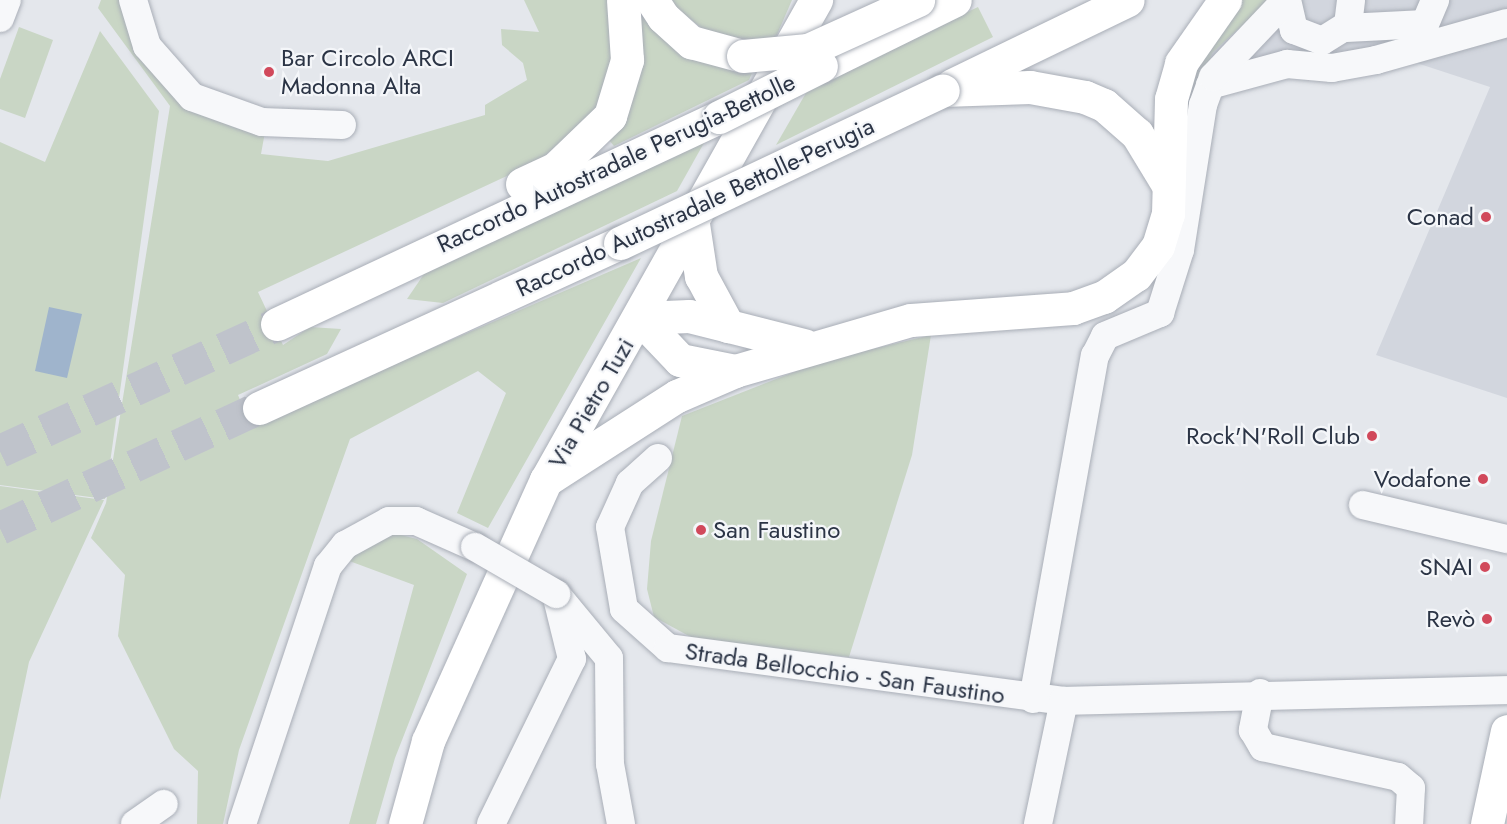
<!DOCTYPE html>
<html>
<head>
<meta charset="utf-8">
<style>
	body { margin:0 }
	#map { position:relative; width:1507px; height:824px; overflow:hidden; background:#e4e7ec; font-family:Jost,sans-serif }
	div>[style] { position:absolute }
	.built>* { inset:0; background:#d2d6de }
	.green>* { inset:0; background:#c9d6c5 }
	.water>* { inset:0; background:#9fb4cc }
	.highway-tunnel>* { height:33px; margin-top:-16.5px; transform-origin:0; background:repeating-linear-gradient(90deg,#bfc3cb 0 33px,transparent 0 49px) }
	.roads { filter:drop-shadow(0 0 2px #a9aeb7) drop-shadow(0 0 2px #a9aeb7) }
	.minor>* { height:28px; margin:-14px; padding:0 14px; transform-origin:14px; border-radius:14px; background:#f7f8fa }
	.major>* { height:33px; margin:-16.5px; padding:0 16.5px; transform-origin:16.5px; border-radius:16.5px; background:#fff }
	.highway>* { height:33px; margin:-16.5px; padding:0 16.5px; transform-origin:16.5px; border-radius:16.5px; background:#fff }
	.bridges { filter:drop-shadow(0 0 2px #a9aeb7) drop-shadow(0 0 2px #a9aeb7) }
	.minor-bridge>* { height:28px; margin:-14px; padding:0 14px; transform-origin:14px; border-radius:14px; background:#f7f8fa }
	.highway-bridge>* { height:33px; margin:-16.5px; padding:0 16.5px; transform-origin:16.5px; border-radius:16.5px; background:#fff }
	.dots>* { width:16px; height:16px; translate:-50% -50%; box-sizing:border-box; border:3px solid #f4f6f9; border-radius:50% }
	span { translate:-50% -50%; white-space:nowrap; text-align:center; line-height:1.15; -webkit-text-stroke:4.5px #f4f6f9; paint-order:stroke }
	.poi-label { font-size:24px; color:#2b3445 }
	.left { translate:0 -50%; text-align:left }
	.right { translate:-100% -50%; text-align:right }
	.street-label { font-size:24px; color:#2b3445 }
</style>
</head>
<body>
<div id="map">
	<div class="built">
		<div style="clip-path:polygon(1239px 0,1507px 0,1507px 398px,1376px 355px,1490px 87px,1377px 50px,1182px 101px)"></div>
	</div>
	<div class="green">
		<div style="clip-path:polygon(101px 0,125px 0,141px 50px,265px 132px,261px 154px,298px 158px,328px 161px,485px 115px,485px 105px,527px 80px,523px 63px,502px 45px,501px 29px,539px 32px,524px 0,607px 0,616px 49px,599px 111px,537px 162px,258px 292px,283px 345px,310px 327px,341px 329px,327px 354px,238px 395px,251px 426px,641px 258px,488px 528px,457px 513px,506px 393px,478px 371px,350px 439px,239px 750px,223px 824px,197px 824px,198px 771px,174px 749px,118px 636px,125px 575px,91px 538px,106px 503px,170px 106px,98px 8px)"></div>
		<div style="clip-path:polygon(667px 0,792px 0,776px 37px,761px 43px,705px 31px)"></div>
		<div style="clip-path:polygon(1239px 0,1270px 0,1212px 53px,1197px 97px,1182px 101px,1197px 50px)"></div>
		<div style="clip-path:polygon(978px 7px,993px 37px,776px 145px,810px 86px)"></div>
		<div style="clip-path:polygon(635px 8px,707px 62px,752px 73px,749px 80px,614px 146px,609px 140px,626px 112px)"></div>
		<div style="clip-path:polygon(19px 27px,53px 40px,25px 118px,0 109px,0 79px)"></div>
		<div style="clip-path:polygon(100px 31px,159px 111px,105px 499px,0 485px,0 142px,45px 162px)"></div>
		<div style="clip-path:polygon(709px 134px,677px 191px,443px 303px,407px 299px,426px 271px)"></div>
		<div style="clip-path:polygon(931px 335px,912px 455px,849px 657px,700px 642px,654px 617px,647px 589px,651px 541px,682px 416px,822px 361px)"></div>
		<div style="clip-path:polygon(0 486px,104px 500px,29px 662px,0 800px)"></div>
		<div style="clip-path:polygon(393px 533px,417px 539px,467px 574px,395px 758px,376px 824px,349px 824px,414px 585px,344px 559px)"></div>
	</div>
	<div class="water">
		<div style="clip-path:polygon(49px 307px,82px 314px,67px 378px,35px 371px)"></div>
	</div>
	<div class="highway-tunnel">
		<div style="left:0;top:451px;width:305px;rotate:-24.6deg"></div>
		<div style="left:0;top:528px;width:285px;rotate:-24.9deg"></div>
	</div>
	<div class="roads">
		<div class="minor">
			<div style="left:133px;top:0;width:48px;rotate:73.1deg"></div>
			<div style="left:147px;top:46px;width:68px;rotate:48.6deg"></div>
			<div style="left:192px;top:97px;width:74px;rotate:19.7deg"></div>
			<div style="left:262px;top:122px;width:80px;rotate:2.1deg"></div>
			<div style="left:1287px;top:0;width:31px;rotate:77deg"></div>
			<div style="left:1294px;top:30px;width:30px;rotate:21deg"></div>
			<div style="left:1322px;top:41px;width:31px;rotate:-32deg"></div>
			<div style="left:1348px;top:25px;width:25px;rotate:-83deg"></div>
			<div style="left:0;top:18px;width:19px;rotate:-69deg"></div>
			<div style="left:1346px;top:28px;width:79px;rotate:-2.9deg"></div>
			<div style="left:1425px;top:24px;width:26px;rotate:-67deg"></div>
			<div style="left:1210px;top:85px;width:80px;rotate:-15.3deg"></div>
			<div style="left:1287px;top:64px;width:45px;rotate:5.1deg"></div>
			<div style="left:1332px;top:68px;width:45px;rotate:-10.3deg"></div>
			<div style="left:1376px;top:60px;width:136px;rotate:-15.8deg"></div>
			<div style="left:658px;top:458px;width:38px;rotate:138deg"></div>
			<div style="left:630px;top:483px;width:48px;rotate:114.4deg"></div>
			<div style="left:610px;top:527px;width:83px;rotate:80.3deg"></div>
			<div style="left:624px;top:609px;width:59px;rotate:41.6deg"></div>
			<div style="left:668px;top:648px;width:400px;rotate:7.6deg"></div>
			<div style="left:1064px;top:701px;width:443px;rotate:-1.4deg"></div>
			<div style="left:1363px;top:505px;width:148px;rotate:13.3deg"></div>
			<div style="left:1260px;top:693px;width:38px;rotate:101deg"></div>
			<div style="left:1253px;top:730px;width:20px;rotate:60deg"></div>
			<div style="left:1263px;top:747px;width:138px;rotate:12.5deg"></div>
			<div style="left:1398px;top:777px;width:17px;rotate:40deg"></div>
			<div style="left:1411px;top:788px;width:36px;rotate:93deg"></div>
			<div style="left:1033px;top:699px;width:349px;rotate:-79.8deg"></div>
			<div style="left:1095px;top:356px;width:22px;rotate:-63deg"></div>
			<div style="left:1105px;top:336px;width:60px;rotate:-22.7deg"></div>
			<div style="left:1160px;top:313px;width:66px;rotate:-72.4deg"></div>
			<div style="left:1180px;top:250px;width:147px;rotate:-81deg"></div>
			<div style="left:1203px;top:105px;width:30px;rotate:-70deg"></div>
			<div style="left:1213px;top:77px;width:106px;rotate:-46.5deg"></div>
			<div style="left:135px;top:824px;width:35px;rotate:-35deg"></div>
			<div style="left:242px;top:824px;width:272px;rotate:-71.6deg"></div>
			<div style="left:328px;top:566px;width:27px;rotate:-51deg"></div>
			<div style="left:345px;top:545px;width:50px;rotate:-28.6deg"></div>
			<div style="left:389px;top:521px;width:27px"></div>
			<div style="left:416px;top:521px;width:64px;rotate:23.8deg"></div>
			<div style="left:491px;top:824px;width:184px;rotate:-63.9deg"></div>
			<div style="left:572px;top:659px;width:67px;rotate:-103.8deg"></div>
			<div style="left:556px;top:594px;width:83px;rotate:50.4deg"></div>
			<div style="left:609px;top:658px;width:106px;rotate:89.5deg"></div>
			<div style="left:610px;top:764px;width:61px;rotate:79.6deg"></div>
			<div style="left:1038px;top:824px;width:126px;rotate:-78.1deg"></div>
		</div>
		<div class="major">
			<div style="left:405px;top:824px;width:86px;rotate:-74.5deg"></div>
			<div style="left:428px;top:741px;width:286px;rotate:-65.7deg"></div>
			<div style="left:546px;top:480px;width:551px;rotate:-60.64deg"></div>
			<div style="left:1487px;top:824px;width:95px;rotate:-77.9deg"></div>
		</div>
		<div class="highway">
			<div style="left:652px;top:0;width:20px;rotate:57deg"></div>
			<div style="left:663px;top:17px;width:38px;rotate:42deg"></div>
			<div style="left:691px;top:42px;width:54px;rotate:15.1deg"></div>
			<div style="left:821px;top:66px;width:149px;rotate:-26.2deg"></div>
			<div style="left:952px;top:85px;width:195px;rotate:-25.8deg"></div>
			<div style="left:943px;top:90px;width:87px;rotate:-2deg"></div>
			<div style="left:1030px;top:87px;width:56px;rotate:10.3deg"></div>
			<div style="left:1085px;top:97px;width:21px;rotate:23deg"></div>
			<div style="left:1104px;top:105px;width:44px;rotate:41.3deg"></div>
			<div style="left:1137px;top:134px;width:60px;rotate:58.7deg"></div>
			<div style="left:522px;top:184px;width:38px;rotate:-25deg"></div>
			<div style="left:556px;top:168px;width:75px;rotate:-43.9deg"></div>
			<div style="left:610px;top:116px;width:59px;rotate:-73.1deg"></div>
			<div style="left:627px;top:60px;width:60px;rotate:-93.8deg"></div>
			<div style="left:693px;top:224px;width:53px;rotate:81.3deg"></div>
			<div style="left:701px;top:276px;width:57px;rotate:61.6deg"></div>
			<div style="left:640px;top:318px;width:49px;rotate:-2.3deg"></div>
			<div style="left:689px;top:316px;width:119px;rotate:14.2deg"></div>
			<div style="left:640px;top:318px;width:58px;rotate:46.4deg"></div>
			<div style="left:680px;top:360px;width:56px;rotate:11.3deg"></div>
			<div style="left:277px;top:324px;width:488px;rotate:-25.1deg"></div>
			<div style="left:259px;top:408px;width:397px;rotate:-24.6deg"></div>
			<div style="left:546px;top:480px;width:156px;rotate:-32.7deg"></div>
			<div style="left:677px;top:396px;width:63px;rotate:-23.3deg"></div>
			<div style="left:735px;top:371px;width:183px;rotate:-16.2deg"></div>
			<div style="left:911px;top:320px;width:162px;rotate:-4.2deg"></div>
			<div style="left:1073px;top:308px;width:33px;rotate:-20deg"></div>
			<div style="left:1104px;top:297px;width:39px;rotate:-35deg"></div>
			<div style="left:1136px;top:275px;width:36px;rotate:-53deg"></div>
			<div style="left:1158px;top:246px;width:34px;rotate:-73deg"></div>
			<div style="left:1168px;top:214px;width:115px;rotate:-88.5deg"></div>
			<div style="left:1171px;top:99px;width:37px;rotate:-74deg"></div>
			<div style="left:1181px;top:63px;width:77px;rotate:-55.1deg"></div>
		</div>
	</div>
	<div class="bridges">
		<div class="minor-bridge">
			<div style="left:475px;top:547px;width:94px;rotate:30.1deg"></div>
		</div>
		<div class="highway-bridge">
			<div style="left:743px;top:56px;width:65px;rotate:-5.3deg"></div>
			<div style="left:808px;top:50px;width:121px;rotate:-24.4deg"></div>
			<div style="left:719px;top:117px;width:114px;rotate:-26.6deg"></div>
			<div style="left:620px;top:243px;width:357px;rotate:-25.3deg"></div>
		</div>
	</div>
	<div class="dots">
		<div style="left:269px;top:72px;background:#d1495b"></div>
		<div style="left:1486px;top:217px;background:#d1495b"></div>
		<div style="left:1372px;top:436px;background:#d1495b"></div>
		<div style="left:1483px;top:479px;background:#d1495b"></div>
		<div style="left:701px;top:530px;background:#d1495b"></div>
		<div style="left:1485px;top:567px;background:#d1495b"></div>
		<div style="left:1487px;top:619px;background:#d1495b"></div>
	</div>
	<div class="poi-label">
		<span class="left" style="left:281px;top:72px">Bar Circolo ARCI<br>Madonna Alta</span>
		<span class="right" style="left:1474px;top:217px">Conad</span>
		<span class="right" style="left:1360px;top:436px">Rock'N'Roll Club</span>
		<span class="right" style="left:1471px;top:479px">Vodafone</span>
		<span class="left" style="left:713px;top:530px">San Faustino</span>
		<span class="right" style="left:1473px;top:567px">SNAI</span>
		<span class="right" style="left:1475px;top:619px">Revò</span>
	</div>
	<div class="street-label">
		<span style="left:616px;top:163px;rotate:-25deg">Raccordo Autostradale Perugia-Bettolle</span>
		<span style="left:695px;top:207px;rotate:-25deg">Raccordo Autostradale Bettolle-Perugia</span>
		<span style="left:591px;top:403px;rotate:-60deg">Via Pietro Tuzi</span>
		<span style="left:845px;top:673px;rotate:8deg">Strada Bellocchio - San Faustino</span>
	</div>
</div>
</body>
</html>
